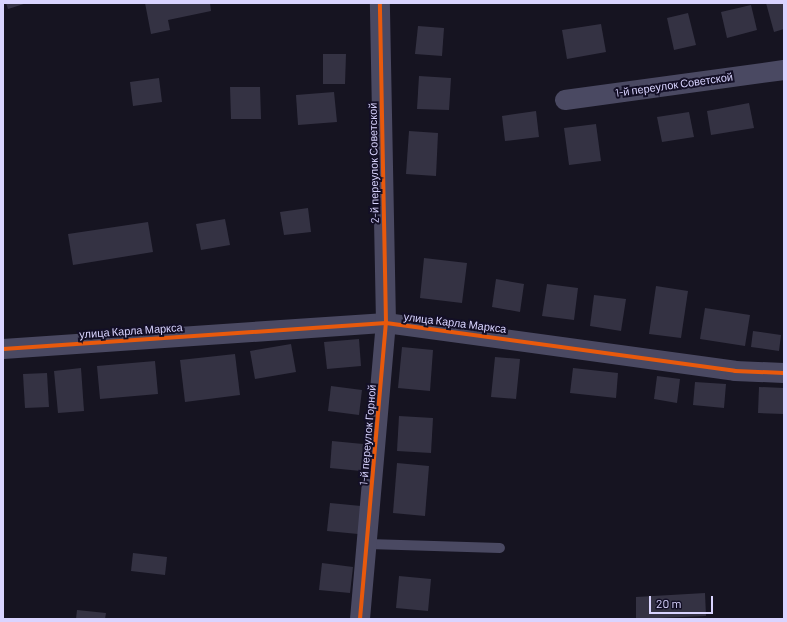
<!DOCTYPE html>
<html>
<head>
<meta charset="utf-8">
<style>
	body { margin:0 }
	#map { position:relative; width:787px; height:622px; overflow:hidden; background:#161421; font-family:Barlow,sans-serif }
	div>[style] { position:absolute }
	.building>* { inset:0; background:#343243 }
	.lane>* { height:10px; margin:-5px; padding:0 5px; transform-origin:5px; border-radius:5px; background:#4a4962 }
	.street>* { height:20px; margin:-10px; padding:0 10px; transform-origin:10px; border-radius:10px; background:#4a4962 }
	.cycleway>* { height:4px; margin:-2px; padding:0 2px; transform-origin:2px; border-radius:2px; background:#e8590c }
	span { translate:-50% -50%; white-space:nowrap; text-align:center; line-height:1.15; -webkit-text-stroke:4px #130f26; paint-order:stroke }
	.street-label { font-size:11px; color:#d9d4ff }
	.frame { position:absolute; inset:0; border:4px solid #d9d4ff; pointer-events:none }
	.scale { position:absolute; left:649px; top:596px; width:64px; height:18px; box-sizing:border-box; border:2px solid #d9d4ff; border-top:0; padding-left:5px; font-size:12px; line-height:14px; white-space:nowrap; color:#d9d4ff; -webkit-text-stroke:3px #130f26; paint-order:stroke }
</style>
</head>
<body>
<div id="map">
	<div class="building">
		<div style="clip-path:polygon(6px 3px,27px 3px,8px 9px)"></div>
		<div style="clip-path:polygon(145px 3px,210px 3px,211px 11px,168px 20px,170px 30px,151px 34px)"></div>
		<div style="clip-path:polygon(766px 3px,784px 3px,784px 29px,774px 32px)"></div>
		<div style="clip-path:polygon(751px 5px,757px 30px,727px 38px,721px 12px)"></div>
		<div style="clip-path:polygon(688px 13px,696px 45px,674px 50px,667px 18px)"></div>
		<div style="clip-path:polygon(601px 24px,606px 52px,567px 59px,562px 30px)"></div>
		<div style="clip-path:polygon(418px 26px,444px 28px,442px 56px,415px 54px)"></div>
		<div style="clip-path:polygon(323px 54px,346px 54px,345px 84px,323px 84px)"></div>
		<div style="clip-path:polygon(419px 76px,451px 78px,449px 110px,417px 109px)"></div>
		<div style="clip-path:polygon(159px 78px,162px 102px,133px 106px,130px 82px)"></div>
		<div style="clip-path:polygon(230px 87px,260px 87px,261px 119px,231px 119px)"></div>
		<div style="clip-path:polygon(334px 92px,337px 122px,298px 125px,296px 95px)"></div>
		<div style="clip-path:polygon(749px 103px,754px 128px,711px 135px,707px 111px)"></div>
		<div style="clip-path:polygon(536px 111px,539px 137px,505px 141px,502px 116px)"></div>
		<div style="clip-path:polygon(689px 112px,694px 137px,662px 142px,657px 117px)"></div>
		<div style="clip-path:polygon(596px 124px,601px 161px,569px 165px,564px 128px)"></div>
		<div style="clip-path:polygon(409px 131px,438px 133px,436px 176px,406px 174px)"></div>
		<div style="clip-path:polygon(308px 208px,311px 232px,284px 235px,280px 212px)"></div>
		<div style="clip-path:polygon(225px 219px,230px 245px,201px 250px,196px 224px)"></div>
		<div style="clip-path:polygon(148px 222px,153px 252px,73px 265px,68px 234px)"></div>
		<div style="clip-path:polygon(424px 258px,467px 263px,462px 303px,420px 298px)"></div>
		<div style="clip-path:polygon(496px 279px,524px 284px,520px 312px,492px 307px)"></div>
		<div style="clip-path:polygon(547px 284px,578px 288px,574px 320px,542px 316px)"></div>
		<div style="clip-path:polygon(656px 286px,688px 291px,681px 338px,649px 334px)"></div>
		<div style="clip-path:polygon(594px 295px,626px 299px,621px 331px,590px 326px)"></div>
		<div style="clip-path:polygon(705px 308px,750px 315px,745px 346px,700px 339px)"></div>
		<div style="clip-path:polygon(753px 331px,781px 335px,779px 351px,751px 347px)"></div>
		<div style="clip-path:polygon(359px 339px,361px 366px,327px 369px,324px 342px)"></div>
		<div style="clip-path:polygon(291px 344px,296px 372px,255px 379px,250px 351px)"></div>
		<div style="clip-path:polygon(402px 347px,433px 350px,430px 391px,398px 388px)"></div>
		<div style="clip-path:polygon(235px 354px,240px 395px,185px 402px,180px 360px)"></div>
		<div style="clip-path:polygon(495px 357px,520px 359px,516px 399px,491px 397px)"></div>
		<div style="clip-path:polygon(155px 361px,158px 394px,100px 399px,97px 366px)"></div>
		<div style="clip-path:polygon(81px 368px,84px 411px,58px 413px,54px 371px)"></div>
		<div style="clip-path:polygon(573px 368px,618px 373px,616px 398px,570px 393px)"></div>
		<div style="clip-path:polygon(47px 373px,49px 407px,25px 408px,23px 374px)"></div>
		<div style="clip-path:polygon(657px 376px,680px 379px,677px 403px,654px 399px)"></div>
		<div style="clip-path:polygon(695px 382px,726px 384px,724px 408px,693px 405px)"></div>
		<div style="clip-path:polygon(331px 386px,362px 390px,359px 415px,328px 411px)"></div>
		<div style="clip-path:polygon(759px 387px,784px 388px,784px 414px,758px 413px)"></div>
		<div style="clip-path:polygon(399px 416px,433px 418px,431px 453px,397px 451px)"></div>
		<div style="clip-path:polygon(332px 441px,363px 444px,361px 471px,330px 468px)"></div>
		<div style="clip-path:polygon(397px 463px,429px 466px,425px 516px,393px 513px)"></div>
		<div style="clip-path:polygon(330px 503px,361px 506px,358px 534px,327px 531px)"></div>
		<div style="clip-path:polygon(133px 553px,167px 557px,165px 575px,131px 571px)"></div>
		<div style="clip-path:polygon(322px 563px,353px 567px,350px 593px,319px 590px)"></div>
		<div style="clip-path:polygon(399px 576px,431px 579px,428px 611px,396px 608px)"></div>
		<div style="clip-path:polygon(705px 593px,706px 616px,636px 619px,636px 597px)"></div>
		<div style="clip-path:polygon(77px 610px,106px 613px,105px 619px,76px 619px)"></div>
	</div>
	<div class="lane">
		<div style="left:368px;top:544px;width:132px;rotate:1.7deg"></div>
	</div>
	<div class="street">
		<div style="left:565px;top:100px;width:221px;rotate:-7.8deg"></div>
		<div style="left:3px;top:349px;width:384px;rotate:-3.9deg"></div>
		<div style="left:386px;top:323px;width:352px;rotate:7.8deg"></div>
		<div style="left:735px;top:371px;width:49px;rotate:2.3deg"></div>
		<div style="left:360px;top:619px;width:297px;rotate:-85deg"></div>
		<div style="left:386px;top:323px;width:320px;rotate:-91.1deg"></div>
	</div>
	<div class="cycleway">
		<div style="left:3px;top:349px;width:384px;rotate:-3.9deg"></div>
		<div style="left:386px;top:323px;width:352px;rotate:7.8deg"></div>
		<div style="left:735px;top:371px;width:49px;rotate:2.3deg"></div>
		<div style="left:360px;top:619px;width:297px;rotate:-85deg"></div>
		<div style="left:386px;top:323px;width:320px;rotate:-91.1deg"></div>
	</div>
	<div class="street-label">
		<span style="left:674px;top:85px;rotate:-8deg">1-й переулок Советской</span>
		<span style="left:374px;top:163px;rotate:-91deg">2-й переулок Советской</span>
		<span style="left:455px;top:323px;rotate:7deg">улица Карла Маркса</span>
		<span style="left:131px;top:331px;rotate:-4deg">улица Карла Маркса</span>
		<span style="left:368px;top:435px;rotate:-85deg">1-й переулок Горной</span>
	</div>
	<div class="frame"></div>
	<div class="scale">20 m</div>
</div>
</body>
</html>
